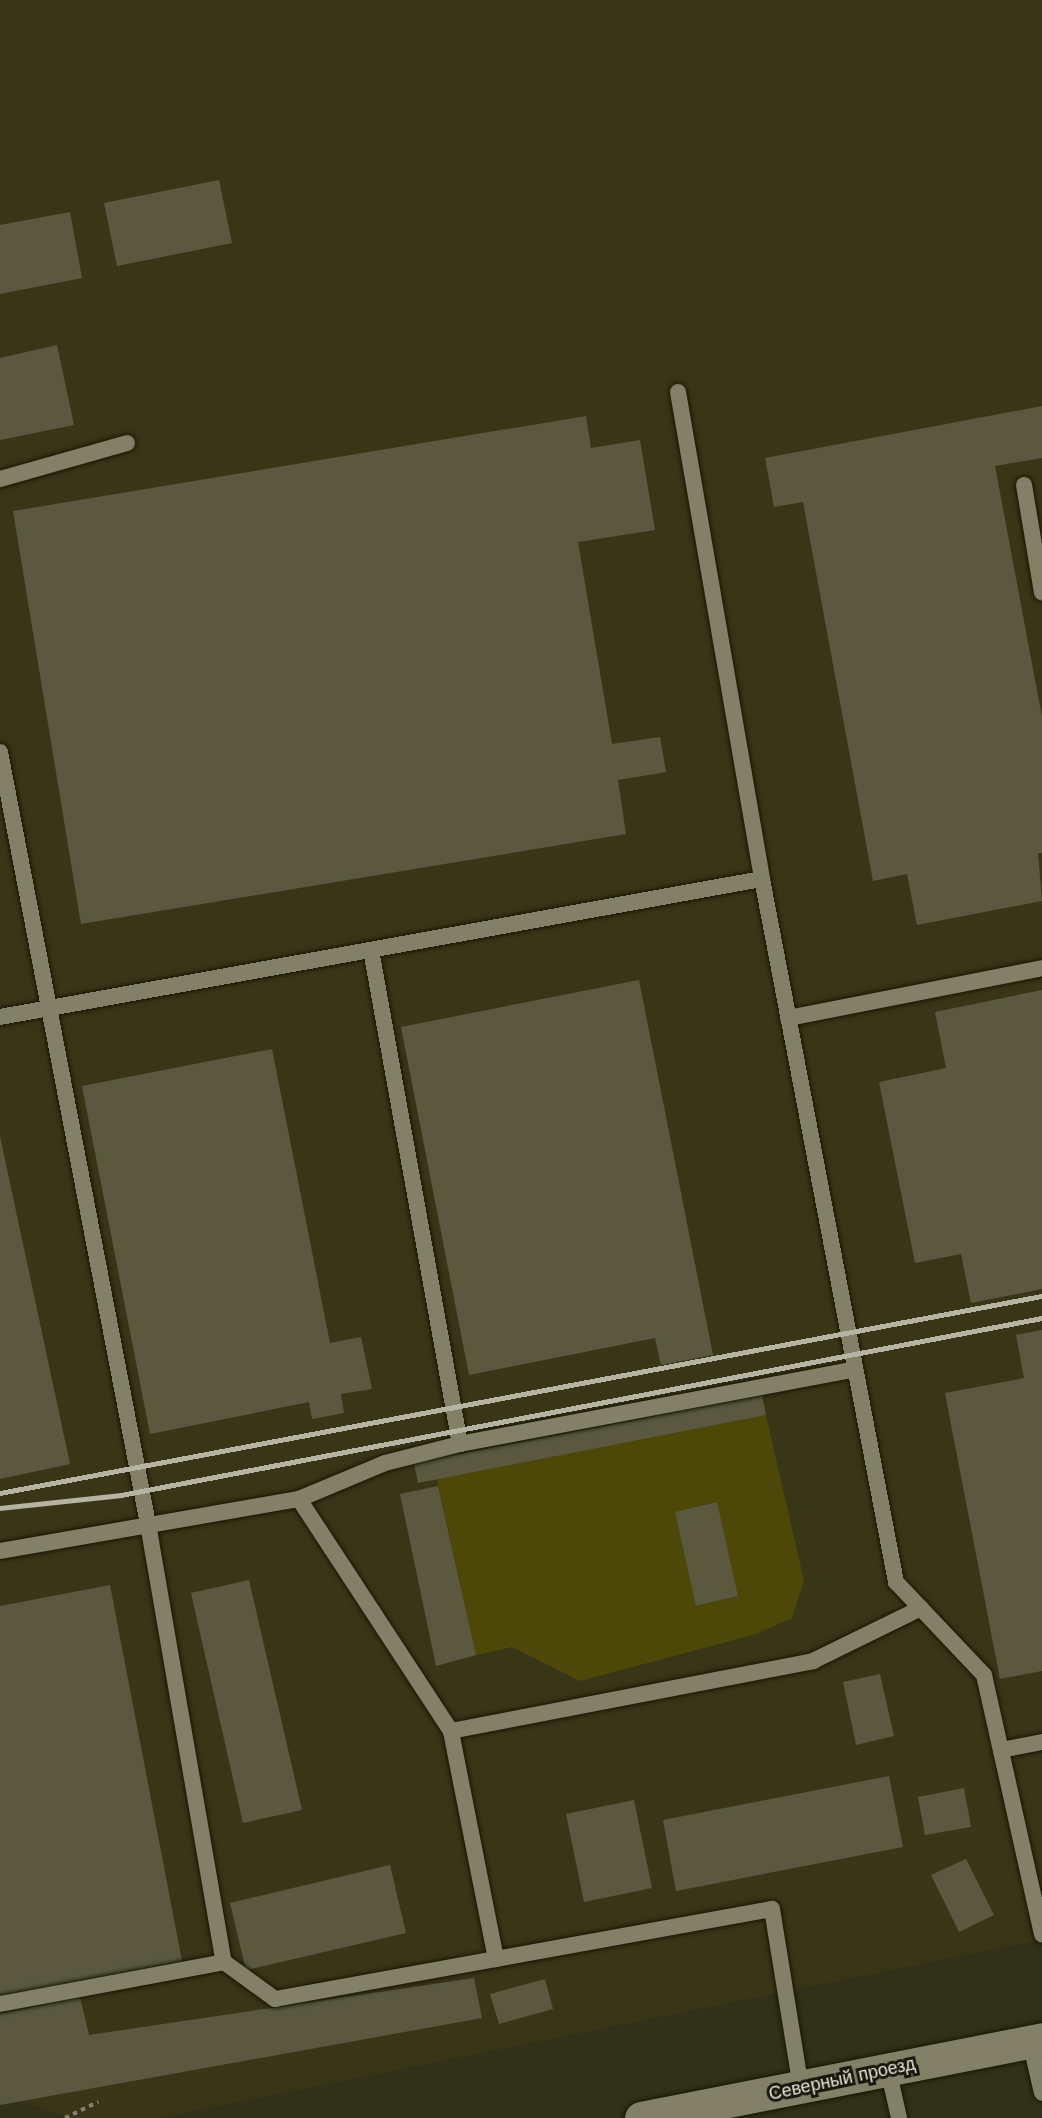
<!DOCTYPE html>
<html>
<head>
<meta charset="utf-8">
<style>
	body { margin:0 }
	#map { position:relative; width:1042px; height:2118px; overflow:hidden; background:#313018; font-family:"Work Sans",sans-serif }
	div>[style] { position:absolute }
	.built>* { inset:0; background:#393617 }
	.green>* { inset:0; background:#4d4807 }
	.building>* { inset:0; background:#5a5940 }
	.path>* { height:4px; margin-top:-2px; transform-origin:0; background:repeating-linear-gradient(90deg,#82816d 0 4.5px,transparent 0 9px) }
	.roads { filter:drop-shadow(0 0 2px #191702) drop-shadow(0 0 2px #191702) }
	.lane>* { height:16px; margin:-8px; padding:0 8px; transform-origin:8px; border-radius:8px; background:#828066 }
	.street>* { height:33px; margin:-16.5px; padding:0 16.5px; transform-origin:16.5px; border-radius:16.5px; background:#828066 }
	.rail>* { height:4.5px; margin:-2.25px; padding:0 2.25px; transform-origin:2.25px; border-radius:2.25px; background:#b5b4a3 }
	span { translate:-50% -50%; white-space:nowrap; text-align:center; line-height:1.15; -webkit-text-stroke:6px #18170d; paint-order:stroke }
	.street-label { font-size:18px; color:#e6e5d7 }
</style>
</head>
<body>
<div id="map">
	<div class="built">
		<div style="clip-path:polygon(0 0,1042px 0,1042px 1940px,159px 2118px,69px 2118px,17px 2100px,0 2083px)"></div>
	</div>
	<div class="green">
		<div style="clip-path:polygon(evenodd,766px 1415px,804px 1581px,792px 1618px,753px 1635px,580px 1681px,512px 1647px,476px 1655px,437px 1479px,766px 1415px,716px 1502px,738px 1596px,697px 1606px,675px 1512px,716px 1502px)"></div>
	</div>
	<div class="building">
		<div style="clip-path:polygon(219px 180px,232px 243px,117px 266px,104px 203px)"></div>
		<div style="clip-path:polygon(70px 212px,82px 278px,0 294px,0 225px)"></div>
		<div style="clip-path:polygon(57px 345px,74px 425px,0 440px,0 358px)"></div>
		<div style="clip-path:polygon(1042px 406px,1042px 458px,995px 466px,1042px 717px,1042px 853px,1038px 853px,1042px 901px,917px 925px,907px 874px,873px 881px,803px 502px,774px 507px,765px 458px)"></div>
		<div style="clip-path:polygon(586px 416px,591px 448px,640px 440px,655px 530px,578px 542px,612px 744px,660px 737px,666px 772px,618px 780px,626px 834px,81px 924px,13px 511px)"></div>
		<div style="clip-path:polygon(639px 980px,713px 1355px,661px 1365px,655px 1338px,469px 1375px,401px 1027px)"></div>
		<div style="clip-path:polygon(1042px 990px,1042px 1289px,971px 1303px,961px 1254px,915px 1263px,879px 1082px,946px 1068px,935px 1012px)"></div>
		<div style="clip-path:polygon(272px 1049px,330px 1343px,361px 1337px,372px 1389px,341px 1394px,344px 1413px,312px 1419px,309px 1402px,150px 1434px,82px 1086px)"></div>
		<div style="clip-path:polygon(0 1136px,70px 1464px,0 1479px)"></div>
		<div style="clip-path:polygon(1042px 1330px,1042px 1671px,1000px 1679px,945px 1393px,1024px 1378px,1016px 1335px)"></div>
		<div style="clip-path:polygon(762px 1395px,766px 1415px,418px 1483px,414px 1463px)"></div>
		<div style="clip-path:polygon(438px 1486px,476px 1655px,436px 1666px,400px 1494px)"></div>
		<div style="clip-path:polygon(717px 1502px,738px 1596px,696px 1606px,675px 1512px)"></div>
		<div style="clip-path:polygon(249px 1580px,302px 1810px,243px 1823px,191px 1593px)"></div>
		<div style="clip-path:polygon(110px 1585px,182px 1961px,0 1996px,0 1606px)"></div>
		<div style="clip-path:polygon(880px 1674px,894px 1736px,856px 1745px,843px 1682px)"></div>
		<div style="clip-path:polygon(889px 1776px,903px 1847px,676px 1891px,663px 1820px)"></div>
		<div style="clip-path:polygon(964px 1788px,971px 1827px,925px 1835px,918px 1797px)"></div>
		<div style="clip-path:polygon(634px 1800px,652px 1888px,584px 1902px,566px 1814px)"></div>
		<div style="clip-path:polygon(966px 1859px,994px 1915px,959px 1932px,931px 1875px)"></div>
		<div style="clip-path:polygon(390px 1865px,406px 1933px,246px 1970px,230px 1903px)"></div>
		<div style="clip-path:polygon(474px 1978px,482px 2018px,0 2105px,0 2014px,80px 1997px,89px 2035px)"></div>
		<div style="clip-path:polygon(545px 1979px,553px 2009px,499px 2024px,490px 1994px)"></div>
	</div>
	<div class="path">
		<div style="left:65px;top:2118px;width:37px;rotate:-26deg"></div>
	</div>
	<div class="roads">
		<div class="lane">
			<div style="left:678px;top:392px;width:494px;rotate:80.2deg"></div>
			<div style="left:762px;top:879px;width:716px;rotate:79.21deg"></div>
			<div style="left:896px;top:1582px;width:128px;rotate:46.6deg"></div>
			<div style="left:984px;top:1675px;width:266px;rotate:77.4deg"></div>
			<div style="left:0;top:479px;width:132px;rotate:-15.8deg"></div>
			<div style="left:1024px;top:485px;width:109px;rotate:80.5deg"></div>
			<div style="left:0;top:752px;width:786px;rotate:79.15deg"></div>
			<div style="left:148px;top:1524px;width:445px;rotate:80.2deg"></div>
			<div style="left:371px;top:950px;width:502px;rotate:79.79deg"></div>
			<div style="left:0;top:1017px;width:774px;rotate:-10.27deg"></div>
			<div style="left:788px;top:1018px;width:259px;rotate:-11.1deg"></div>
			<div style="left:299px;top:1499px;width:93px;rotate:-22.7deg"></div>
			<div style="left:385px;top:1463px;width:77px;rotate:-14.2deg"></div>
			<div style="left:460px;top:1444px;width:399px;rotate:-10.7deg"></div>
			<div style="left:0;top:1551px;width:303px;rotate:-9.9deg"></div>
			<div style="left:299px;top:1499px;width:277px;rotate:56.8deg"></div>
			<div style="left:1001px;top:1750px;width:42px;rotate:-11deg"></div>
			<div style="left:496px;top:1959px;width:280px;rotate:-10.3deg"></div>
			<div style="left:772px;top:1909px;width:181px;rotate:80.8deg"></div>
			<div style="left:0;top:2004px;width:228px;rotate:-10.6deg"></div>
			<div style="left:224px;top:1962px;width:63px;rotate:36deg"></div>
			<div style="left:275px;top:1999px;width:225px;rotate:-10.3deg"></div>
			<div style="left:496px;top:1959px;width:232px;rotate:-101.2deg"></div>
			<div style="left:451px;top:1731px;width:369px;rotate:-10.9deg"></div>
			<div style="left:813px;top:1661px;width:120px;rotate:-26.1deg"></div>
			<div style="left:1030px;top:2041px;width:53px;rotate:77deg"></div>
			<div style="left:888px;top:2069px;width:50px;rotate:77.3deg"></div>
		</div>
		<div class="street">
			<div style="left:641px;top:2118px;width:409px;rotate:-11.1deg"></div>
		</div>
	</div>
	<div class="rail">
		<div style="left:0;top:1493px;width:1060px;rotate:-10.71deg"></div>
		<div style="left:0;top:1508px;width:122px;rotate:-6.1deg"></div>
		<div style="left:121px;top:1495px;width:938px;rotate:-10.88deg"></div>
	</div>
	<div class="street-label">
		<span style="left:842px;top:2079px;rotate:-12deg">Северный проезд</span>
	</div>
</div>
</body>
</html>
